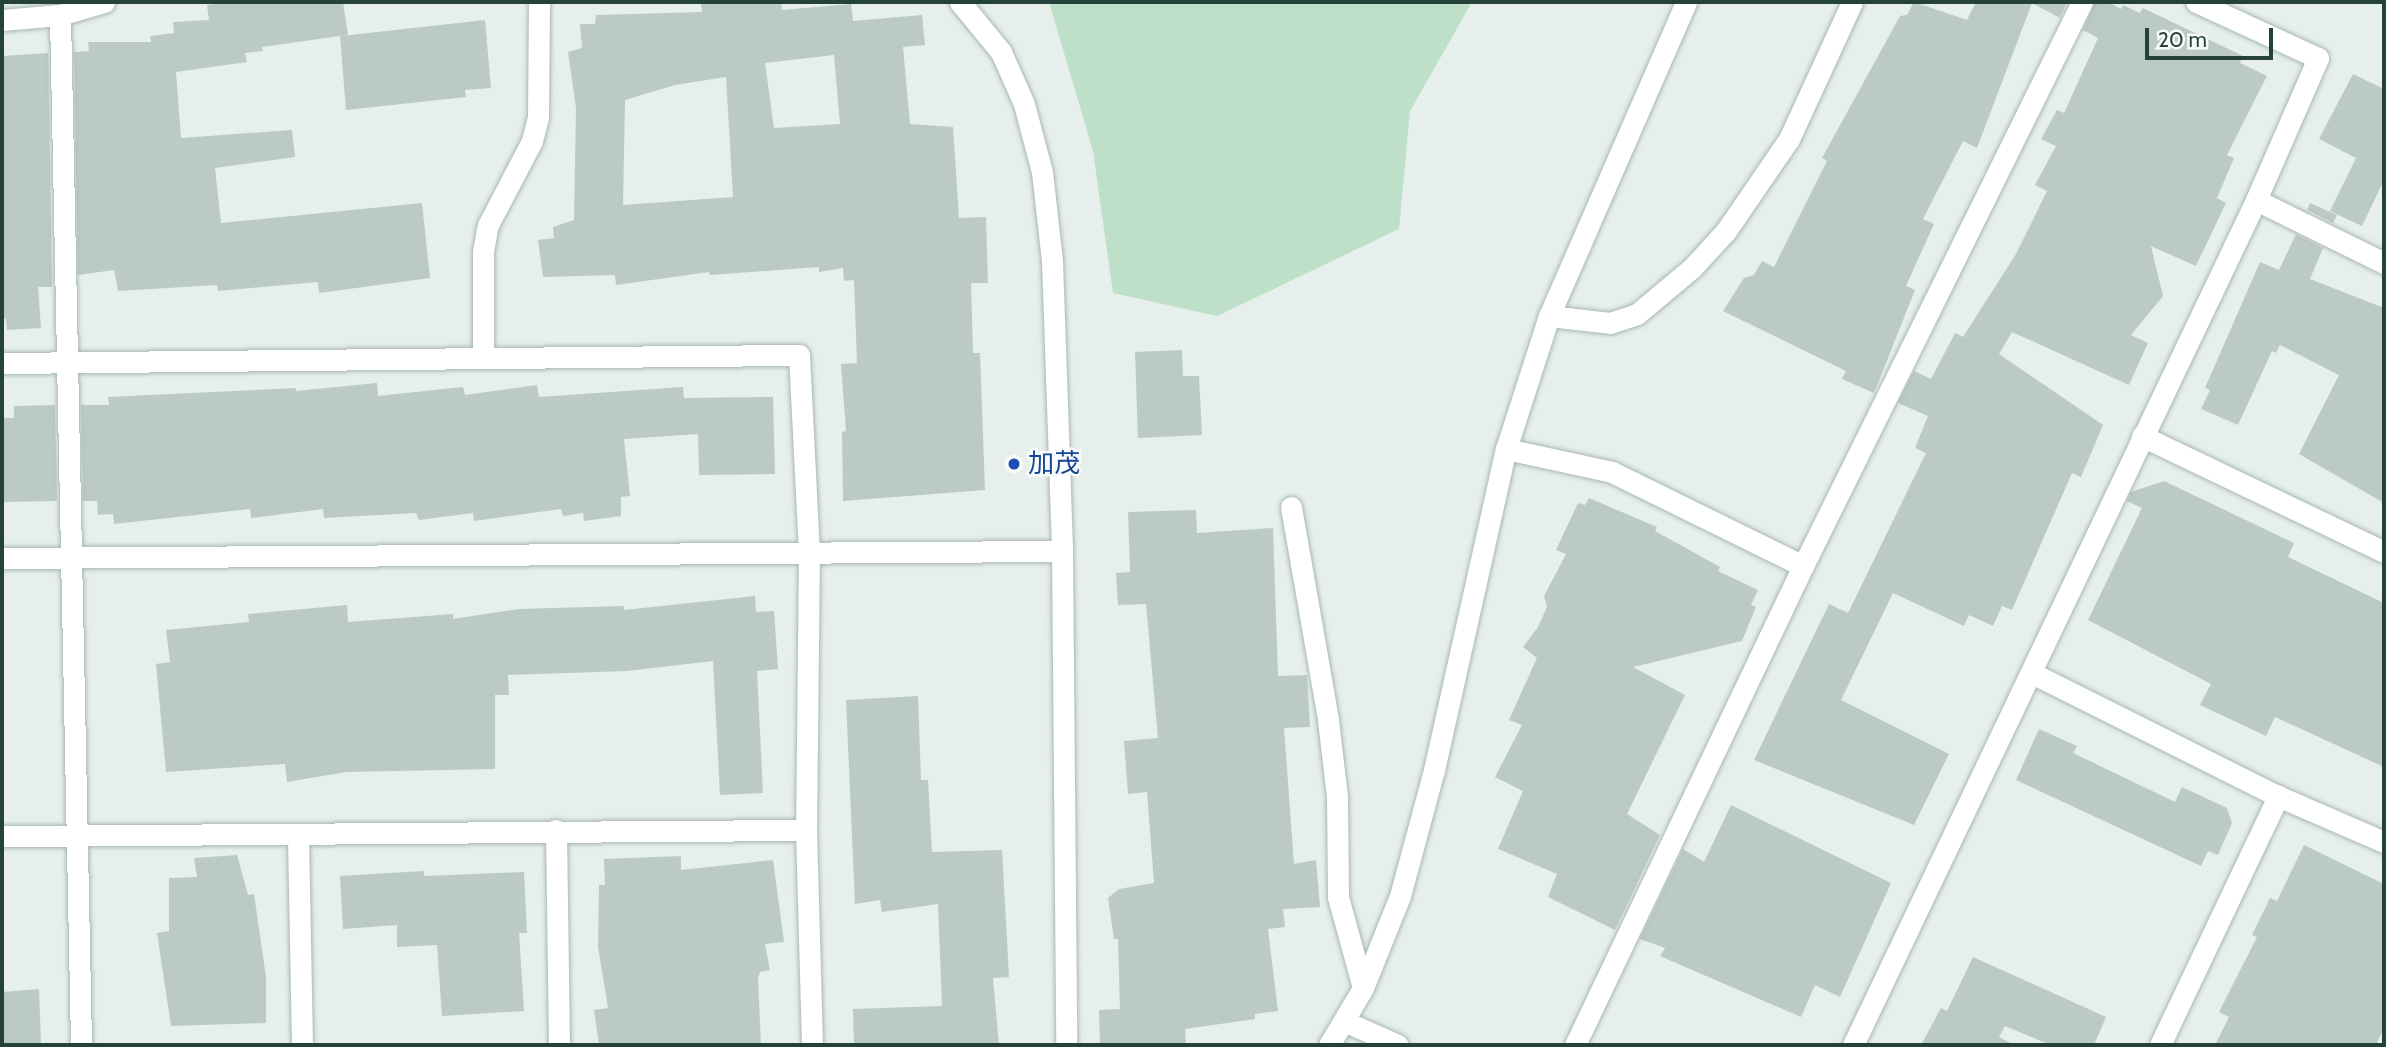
<!DOCTYPE html>
<html>
<head>
<meta charset="utf-8">
<style>
	body { margin:0 }
	#map { position:relative; width:2386px; height:1047px; overflow:hidden; background:#e6efeb; font-family:Cabin,"Noto Sans JP",sans-serif }
	div>[style] { position:absolute }
	.green>* { inset:0; background:#bfe0c8 }
	.building>* { inset:0; background:#bbcac4 }
	.roads { filter:drop-shadow(0 0 2px #a8b8b2) drop-shadow(0 0 2px #a8b8b2) }
	.street>* { height:21px; margin:-10.5px; padding:0 10.5px; transform-origin:10.5px; border-radius:10.5px; background:#fff }
	.secondary>* { height:21px; margin:-10.5px; padding:0 10.5px; transform-origin:10.5px; border-radius:10.5px; background:#fff }
	.dots>* { width:19px; height:19px; translate:-50% -50%; box-sizing:border-box; border:4px solid #f7fbf9; border-radius:50% }
	span { translate:-50% -50%; white-space:nowrap; text-align:center; line-height:1.15; -webkit-text-stroke:5px #f7fbf9; paint-order:stroke }
	.transit-label { font-size:26px; color:#164399 }
	.left { translate:0 -50%; text-align:left }
	.frame { position:absolute; inset:0; border:4px solid #24423a; pointer-events:none }
	.scale { position:absolute; left:2145px; top:28px; width:128px; height:32px; box-sizing:border-box; border:4px solid #24423a; border-top:0; padding-left:9px; font-size:21px; line-height:24px; white-space:nowrap; color:#24423a; -webkit-text-stroke:5px #f7fbf9; paint-order:stroke }
</style>
</head>
<body>
<div id="map">
	<div class="green">
		<div style="clip-path:polygon(1049px 2px,1472px 2px,1410px 111px,1399px 229px,1217px 316px,1113px 293px,1093px 151px)"></div>
	</div>
	<div class="building">
		<div style="clip-path:polygon(230px 2px,343px 2px,348px 35px,341px 36px,485px 20px,491px 88px,465px 90px,466px 97px,346px 110px,340px 36px,262px 47px,263px 51px,245px 53px,247px 62px,176px 72px,181px 138px,292px 130px,295px 157px,215px 168px,221px 223px,422px 203px,430px 278px,319px 293px,318px 282px,218px 291px,217px 285px,118px 291px,114px 270px,78px 275px,74px 52px,89px 51px,88px 42px,151px 42px,150px 36px,174px 33px,173px 22px,209px 20px,207px 5px)"></div>
		<div style="clip-path:polygon(evenodd,711px 2px,781px 2px,782px 10px,851px 4px,853px 21px,922px 15px,925px 45px,903px 47px,910px 124px,953px 127px,959px 218px,986px 217px,988px 283px,971px 283px,973px 353px,980px 353px,985px 490px,843px 501px,842px 432px,846px 431px,841px 364px,857px 363px,854px 280px,844px 281px,843px 268px,819px 272px,819px 267px,710px 275px,709px 272px,616px 285px,615px 275px,543px 277px,538px 240px,554px 238px,553px 227px,574px 220px,576px 108px,568px 52px,582px 48px,580px 24px,595px 24px,596px 15px,702px 12px,701px 4px,711px 2px,834px 55px,840px 124px,774px 128px,765px 63px,834px 55px,711px 2px,726px 77px,733px 197px,623px 205px,625px 100px,675px 85px,726px 77px)"></div>
		<div style="clip-path:polygon(1914px 2px,1967px 20px,1976px 2px,2067px 2px,2060px 18px,2032px 3px,1977px 148px,1963px 141px,1923px 219px,1934px 224px,1906px 286px,1915px 290px,1874px 393px,1842px 379px,1846px 371px,1723px 311px,1744px 278px,1754px 275px,1762px 261px,1774px 267px,1827px 161px,1822px 158px,1900px 16px,1907px 15px)"></div>
		<div style="clip-path:polygon(2095px 2px,2108px 2px,2121px 9px,2123px 5px,2140px 13px,2143px 8px,2243px 56px,2240px 63px,2267px 76px,2227px 155px,2234px 158px,2217px 198px,2226px 203px,2196px 266px,2151px 246px,2163px 296px,2131px 335px,2148px 343px,2129px 385px,2012px 332px,1999px 354px,2103px 425px,2081px 477px,2072px 473px,2012px 610px,2002px 606px,1993px 626px,1969px 615px,1964px 626px,1893px 593px,1841px 700px,1949px 754px,1914px 825px,1754px 760px,1829px 604px,1848px 613px,1926px 453px,1915px 448px,1928px 416px,1898px 403px,1914px 371px,1931px 379px,1955px 333px,1963px 337px,2016px 254px,2047px 191px,2035px 185px,2056px 146px,2041px 139px,2057px 110px,2064px 113px,2098px 38px,2083px 30px)"></div>
		<div style="clip-path:polygon(48px 53px,52px 287px,38px 287px,41px 328px,7px 330px,6px 319px,2px 319px,2px 56px)"></div>
		<div style="clip-path:polygon(2353px 74px,2384px 89px,2384px 180px,2362px 226px,2330px 211px,2356px 158px,2319px 139px)"></div>
		<div style="clip-path:polygon(2310px 203px,2337px 215px,2333px 223px,2307px 210px)"></div>
		<div style="clip-path:polygon(2296px 234px,2323px 248px,2310px 279px,2384px 308px,2384px 503px,2299px 454px,2339px 375px,2280px 345px,2276px 353px,2272px 351px,2238px 425px,2201px 409px,2210px 390px,2205px 388px,2260px 262px,2279px 270px)"></div>
		<div style="clip-path:polygon(1182px 350px,1183px 376px,1199px 376px,1202px 435px,1138px 438px,1135px 352px)"></div>
		<div style="clip-path:polygon(377px 383px,378px 396px,463px 387px,465px 395px,537px 385px,539px 397px,683px 387px,684px 398px,773px 397px,775px 474px,699px 475px,698px 434px,624px 439px,630px 496px,621px 497px,621px 516px,584px 521px,583px 513px,563px 516px,561px 509px,474px 521px,473px 513px,419px 520px,416px 513px,324px 518px,323px 509px,251px 518px,250px 509px,114px 524px,113px 514px,98px 515px,97px 501px,83px 501px,81px 405px,109px 405px,108px 397px,296px 388px,296px 391px)"></div>
		<div style="clip-path:polygon(55px 405px,57px 501px,2px 502px,2px 418px,14px 418px,14px 406px)"></div>
		<div style="clip-path:polygon(2164px 481px,2294px 543px,2288px 557px,2384px 603px,2384px 767px,2275px 717px,2266px 736px,2200px 705px,2211px 684px,2088px 620px,2142px 508px,2127px 501px,2131px 492px)"></div>
		<div style="clip-path:polygon(1589px 498px,1657px 527px,1655px 531px,1720px 567px,1718px 571px,1758px 590px,1751px 605px,1756px 607px,1742px 641px,1633px 667px,1685px 695px,1627px 814px,1660px 835px,1615px 930px,1548px 897px,1557px 874px,1498px 849px,1523px 791px,1495px 777px,1522px 725px,1509px 720px,1537px 658px,1523px 647px,1538px 627px,1547px 607px,1544px 596px,1566px 554px,1556px 550px,1578px 503px,1585px 505px)"></div>
		<div style="clip-path:polygon(1196px 510px,1197px 533px,1273px 528px,1278px 676px,1307px 675px,1310px 727px,1284px 728px,1294px 864px,1316px 860px,1320px 907px,1283px 909px,1285px 927px,1268px 929px,1278px 1011px,1255px 1014px,1255px 1019px,1185px 1029px,1186px 1045px,1100px 1045px,1099px 1010px,1120px 1009px,1118px 939px,1114px 939px,1108px 898px,1119px 889px,1154px 883px,1147px 792px,1128px 794px,1124px 741px,1158px 738px,1146px 604px,1118px 605px,1116px 573px,1130px 572px,1128px 512px)"></div>
		<div style="clip-path:polygon(755px 596px,756px 612px,774px 611px,778px 669px,757px 671px,763px 793px,720px 795px,713px 661px,627px 671px,508px 675px,509px 695px,495px 695px,495px 769px,346px 772px,287px 782px,285px 764px,166px 772px,156px 664px,170px 662px,166px 630px,249px 622px,248px 614px,347px 605px,348px 622px,453px 614px,453px 619px,519px 609px,624px 606px,624px 610px)"></div>
		<div style="clip-path:polygon(918px 696px,921px 780px,928px 780px,932px 852px,1002px 850px,1009px 977px,993px 978px,999px 1045px,854px 1045px,853px 1009px,942px 1006px,938px 904px,882px 912px,880px 900px,855px 904px,846px 700px)"></div>
		<div style="clip-path:polygon(2039px 729px,2077px 746px,2073px 753px,2175px 802px,2182px 787px,2227px 808px,2232px 823px,2218px 855px,2208px 851px,2201px 866px,2016px 780px)"></div>
		<div style="clip-path:polygon(1731px 805px,1891px 883px,1840px 997px,1815px 985px,1801px 1017px,1660px 956px,1665px 948px,1640px 939px,1683px 849px,1704px 862px)"></div>
		<div style="clip-path:polygon(2304px 845px,2384px 884px,2384px 1028px,2376px 1045px,2215px 1045px,2229px 1017px,2219px 1012px,2257px 937px,2252px 935px,2270px 898px,2277px 901px)"></div>
		<div style="clip-path:polygon(237px 855px,248px 895px,254px 894px,266px 977px,266px 1023px,171px 1026px,157px 933px,169px 931px,169px 878px,197px 877px,194px 858px)"></div>
		<div style="clip-path:polygon(681px 856px,681px 870px,773px 860px,784px 942px,765px 944px,770px 970px,760px 972px,758px 978px,761px 1045px,599px 1045px,594px 1010px,608px 1008px,598px 947px,599px 885px,605px 885px,604px 859px)"></div>
		<div style="clip-path:polygon(424px 871px,424px 876px,524px 872px,527px 933px,519px 933px,524px 1011px,442px 1016px,437px 945px,397px 947px,397px 925px,343px 929px,340px 876px)"></div>
		<div style="clip-path:polygon(1973px 957px,2106px 1017px,2094px 1045px,2051px 1045px,2005px 1026px,1999px 1037px,2014px 1045px,1921px 1045px,1941px 1008px,1947px 1011px)"></div>
		<div style="clip-path:polygon(39px 989px,41px 1043px,2px 1045px,2px 992px)"></div>
	</div>
	<div class="roads">
		<div class="street">
			<div style="left:60px;top:15px;width:1030px;rotate:88.83deg"></div>
			<div style="left:2px;top:20px;width:58px;rotate:-4.9deg"></div>
			<div style="left:60px;top:15px;width:46px;rotate:-16.5deg"></div>
			<div style="left:2256px;top:200px;width:143px;rotate:26.2deg"></div>
			<div style="left:1549px;top:316px;width:61px;rotate:6.5deg"></div>
			<div style="left:1610px;top:323px;width:28px;rotate:-18deg"></div>
			<div style="left:1637px;top:314px;width:72px;rotate:-39.9deg"></div>
			<div style="left:1692px;top:268px;width:50px;rotate:-47.4deg"></div>
			<div style="left:1726px;top:231px;width:112px;rotate:-55.6deg"></div>
			<div style="left:1789px;top:139px;width:151px;rotate:-65.3deg"></div>
			<div style="left:483px;top:358px;width:106px;rotate:-90deg"></div>
			<div style="left:483px;top:252px;width:27px;rotate:-80deg"></div>
			<div style="left:488px;top:225px;width:95px;rotate:-62.4deg"></div>
			<div style="left:532px;top:141px;width:25px;rotate:-76deg"></div>
			<div style="left:538px;top:117px;width:115px;rotate:-89.5deg"></div>
			<div style="left:2px;top:363px;width:797px;rotate:-0.58deg"></div>
			<div style="left:799px;top:355px;width:195px;rotate:87.1deg"></div>
			<div style="left:809px;top:550px;width:280px;rotate:90.6deg"></div>
			<div style="left:806px;top:830px;width:215px;rotate:88.4deg"></div>
			<div style="left:2142px;top:436px;width:268px;rotate:25.6deg"></div>
			<div style="left:1506px;top:449px;width:108px;rotate:12.2deg"></div>
			<div style="left:1612px;top:472px;width:213px;rotate:26.2deg"></div>
			<div style="left:1291px;top:507px;width:216px;rotate:80.1deg"></div>
			<div style="left:1328px;top:720px;width:78px;rotate:83.3deg"></div>
			<div style="left:1337px;top:797px;width:100px;rotate:89.4deg"></div>
			<div style="left:1338px;top:897px;width:94px;rotate:74.6deg"></div>
			<div style="left:2px;top:558px;width:1060px;rotate:-0.38deg"></div>
			<div style="left:2032px;top:673px;width:275px;rotate:26.6deg"></div>
			<div style="left:2278px;top:796px;width:116px;rotate:23.5deg"></div>
			<div style="left:556px;top:830px;width:215px;rotate:89.2deg"></div>
			<div style="left:2px;top:836px;width:804px;rotate:-0.43deg"></div>
			<div style="left:298px;top:836px;width:209px;rotate:88.9deg"></div>
			<div style="left:1344px;top:1021px;width:59px;rotate:24deg"></div>
			<div style="left:1575px;top:1045px;width:530px;rotate:-64.55deg"></div>
			<div style="left:1803px;top:566px;width:629px;rotate:-63.68deg"></div>
			<div style="left:1853px;top:1045px;width:936px;rotate:-64.5deg"></div>
			<div style="left:2256px;top:200px;width:155px;rotate:-66.4deg"></div>
			<div style="left:2318px;top:58px;width:134px;rotate:-155.3deg"></div>
			<div style="left:2160px;top:1045px;width:276px;rotate:-64.6deg"></div>
		</div>
		<div class="secondary">
			<div style="left:960px;top:2px;width:65px;rotate:50.6deg"></div>
			<div style="left:1001px;top:52px;width:57px;rotate:66.1deg"></div>
			<div style="left:1024px;top:104px;width:70px;rotate:75.2deg"></div>
			<div style="left:1042px;top:172px;width:90px;rotate:83.6deg"></div>
			<div style="left:1052px;top:261px;width:290px;rotate:88deg"></div>
			<div style="left:1062px;top:551px;width:494px;rotate:89.5deg"></div>
			<div style="left:1329px;top:1045px;width:66px;rotate:-59.2deg"></div>
			<div style="left:1363px;top:988px;width:99px;rotate:-68.1deg"></div>
			<div style="left:1400px;top:896px;width:131px;rotate:-74.9deg"></div>
			<div style="left:1434px;top:770px;width:329px;rotate:-77.4deg"></div>
			<div style="left:1506px;top:449px;width:140px;rotate:-72.1deg"></div>
			<div style="left:1549px;top:316px;width:343px;rotate:-66.4deg"></div>
		</div>
	</div>
	<div class="dots">
		<div style="left:1014px;top:464px;background:#1a4fb4"></div>
	</div>
	<div class="transit-label">
		<span class="left" style="left:1028px;top:464px">加茂</span>
	</div>
	<div class="frame"></div>
	<div class="scale">20 m</div>
</div>
</body>
</html>
